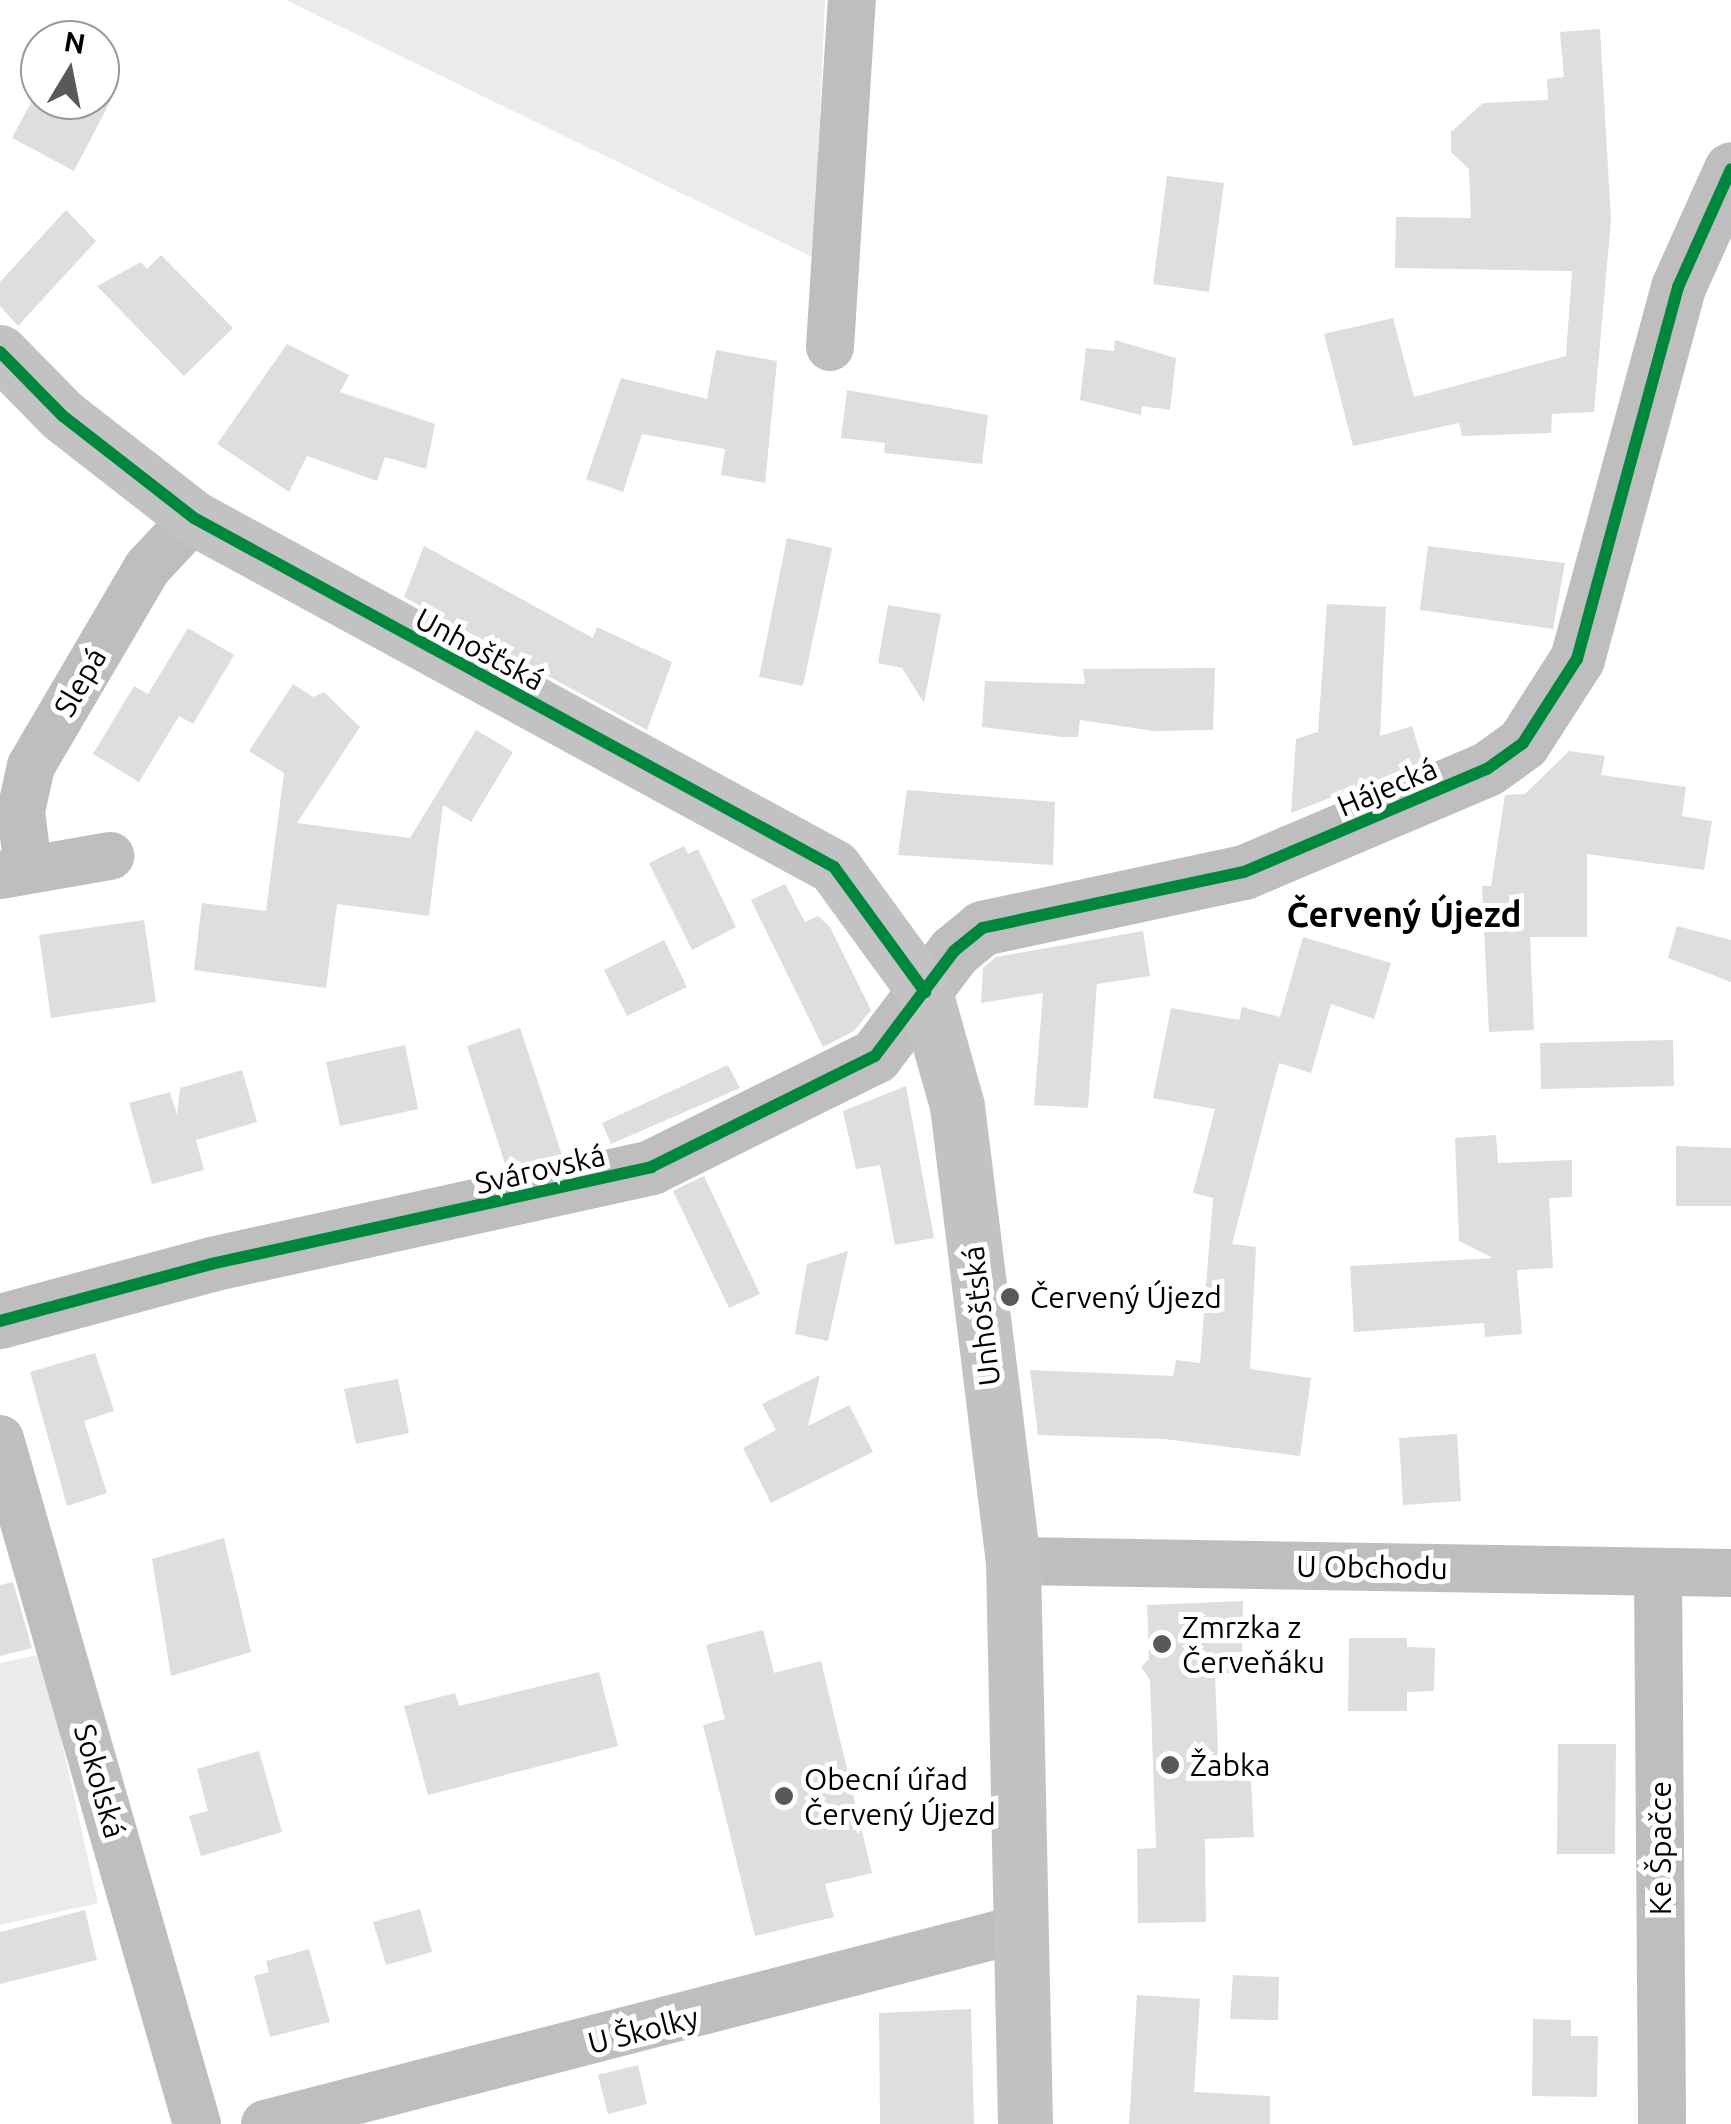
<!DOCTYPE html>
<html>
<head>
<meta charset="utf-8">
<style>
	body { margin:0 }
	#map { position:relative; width:1731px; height:2124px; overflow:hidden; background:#fff; font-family:Ubuntu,sans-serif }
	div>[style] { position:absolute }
	.green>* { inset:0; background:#ebebeb }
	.building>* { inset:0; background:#dedede }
	.minor>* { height:48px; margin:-24px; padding:0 24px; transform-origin:24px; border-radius:24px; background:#bebebe }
	.tertiary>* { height:55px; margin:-27.5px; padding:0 27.5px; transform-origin:27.5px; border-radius:27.5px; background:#bebebe }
	.secondary>* { height:55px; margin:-27.5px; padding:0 27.5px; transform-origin:27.5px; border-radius:27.5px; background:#c2c2c2 }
	.cycleway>* { height:12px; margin:-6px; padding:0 6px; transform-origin:6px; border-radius:6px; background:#00873e }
	.dots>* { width:28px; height:28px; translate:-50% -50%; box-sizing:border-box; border:5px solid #fff; border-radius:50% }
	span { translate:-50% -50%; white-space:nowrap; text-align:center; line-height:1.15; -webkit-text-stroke:10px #fff; paint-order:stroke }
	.street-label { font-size:30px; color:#000 }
	.poi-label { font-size:30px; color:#000 }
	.left { translate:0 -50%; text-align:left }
	.quarter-label { font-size:35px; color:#000; font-weight:700 }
	.north { position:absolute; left:20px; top:20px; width:100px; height:100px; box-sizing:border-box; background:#fff; border:2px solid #999; border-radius:50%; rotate:10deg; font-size:28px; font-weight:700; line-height:40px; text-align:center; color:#000 }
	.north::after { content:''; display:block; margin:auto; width:35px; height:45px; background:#595959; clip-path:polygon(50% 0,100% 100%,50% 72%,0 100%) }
</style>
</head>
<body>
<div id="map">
	<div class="green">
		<div style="clip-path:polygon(286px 0,825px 0,814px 258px)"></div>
		<div style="clip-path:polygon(42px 1654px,98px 1903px,0 1925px,0 1663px)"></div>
	</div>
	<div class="building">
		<div style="clip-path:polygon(1600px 29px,1611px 220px,1594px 412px,1552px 414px,1551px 433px,1462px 436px,1459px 423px,1353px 446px,1324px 334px,1393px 318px,1414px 397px,1566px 356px,1572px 271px,1395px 268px,1396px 217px,1471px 218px,1469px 169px,1451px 152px,1451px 132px,1483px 103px,1548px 100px,1547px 79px,1564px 77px,1560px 32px)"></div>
		<div style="clip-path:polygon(40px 86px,40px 100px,111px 100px,74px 171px,12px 138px)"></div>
		<div style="clip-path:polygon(1167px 176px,1224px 183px,1209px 292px,1153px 284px)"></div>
		<div style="clip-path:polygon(66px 210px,96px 241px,18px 326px,0 306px,0 282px)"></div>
		<div style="clip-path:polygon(161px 255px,233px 328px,184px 376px,97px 286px,141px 262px,147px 269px)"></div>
		<div style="clip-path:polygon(1115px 340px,1176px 358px,1170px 410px,1142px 406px,1141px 415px,1080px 400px,1086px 348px,1114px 351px)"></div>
		<div style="clip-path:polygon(287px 344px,349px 375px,340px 392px,435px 424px,426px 469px,385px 457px,377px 481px,307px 456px,289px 492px,217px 444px)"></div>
		<div style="clip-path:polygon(716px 350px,777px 361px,765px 483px,721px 475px,725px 449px,642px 434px,623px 492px,586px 479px,621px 378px,707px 399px)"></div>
		<div style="clip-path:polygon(847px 390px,988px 415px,982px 464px,884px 453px,885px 443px,841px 438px)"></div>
		<div style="clip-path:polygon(787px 538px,832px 548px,803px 686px,759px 677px)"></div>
		<div style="clip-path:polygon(424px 546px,593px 638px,597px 627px,672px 662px,647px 730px,404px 597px)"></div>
		<div style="clip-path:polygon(1428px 546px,1565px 563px,1553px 629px,1420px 610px)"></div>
		<div style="clip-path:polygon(1327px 604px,1386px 607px,1380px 736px,1412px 726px,1423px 762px,1291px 813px,1296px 739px,1318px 732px)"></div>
		<div style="clip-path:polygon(888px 605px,941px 614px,924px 703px,902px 668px,878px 663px)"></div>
		<div style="clip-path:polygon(188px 628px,234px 655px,193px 724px,179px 716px,139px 782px,93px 754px,134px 686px,148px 694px)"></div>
		<div style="clip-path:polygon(1215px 668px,1213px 730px,1154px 731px,1080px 720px,1078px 737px,1062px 737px,982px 727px,985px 681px,1085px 684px,1083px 669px)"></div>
		<div style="clip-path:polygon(293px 684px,313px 697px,324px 692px,360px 727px,297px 823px,410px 838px,476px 730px,513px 752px,471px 822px,443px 805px,429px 916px,337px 904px,326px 988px,194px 970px,202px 903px,266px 911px,284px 773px,249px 751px)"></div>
		<div style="clip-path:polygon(1569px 751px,1605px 756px,1601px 775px,1686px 787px,1682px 816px,1712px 821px,1704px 870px,1587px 854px,1587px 937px,1530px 937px,1534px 1030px,1489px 1032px,1482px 886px,1491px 886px,1505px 795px,1525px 794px)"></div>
		<div style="clip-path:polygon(907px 790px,1055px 802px,1053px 865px,898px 855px)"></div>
		<div style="clip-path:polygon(684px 846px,688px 854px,698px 849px,736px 927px,692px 950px,649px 863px)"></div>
		<div style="clip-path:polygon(785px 884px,805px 922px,818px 916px,830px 927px,871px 1010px,854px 1031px,823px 1047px,751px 900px)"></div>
		<div style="clip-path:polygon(144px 920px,156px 1002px,51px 1018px,39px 935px)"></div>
		<div style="clip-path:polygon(1677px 926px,1731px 940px,1731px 982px,1668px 958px)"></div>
		<div style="clip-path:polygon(1143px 931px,1150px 976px,1097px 984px,1088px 1108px,1034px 1105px,1043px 993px,981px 1003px,983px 968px,996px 957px)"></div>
		<div style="clip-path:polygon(1303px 937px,1391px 963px,1374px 1019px,1331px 1004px,1311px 1073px,1279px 1063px,1232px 1244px,1256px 1247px,1250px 1369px,1311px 1378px,1300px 1456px,1164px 1439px,1038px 1435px,1030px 1370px,1173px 1376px,1176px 1360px,1200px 1363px,1213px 1198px,1193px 1193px,1215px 1109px,1153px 1098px,1171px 1008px,1239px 1020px,1242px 1007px,1280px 1017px)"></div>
		<div style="clip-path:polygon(664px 940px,687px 987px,627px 1016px,604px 970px)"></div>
		<div style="clip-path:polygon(520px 1028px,562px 1155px,506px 1167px,467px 1046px)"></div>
		<div style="clip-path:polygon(1673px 1040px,1674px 1086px,1541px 1089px,1540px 1043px)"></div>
		<div style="clip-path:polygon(405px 1045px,418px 1109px,340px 1126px,326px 1062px)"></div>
		<div style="clip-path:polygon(728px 1065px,740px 1088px,611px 1144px,602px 1123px)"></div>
		<div style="clip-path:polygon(242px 1070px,257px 1122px,196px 1140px,204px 1170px,152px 1184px,129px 1103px,170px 1092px,177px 1115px,180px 1088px)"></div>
		<div style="clip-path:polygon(906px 1086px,934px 1238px,895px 1245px,880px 1165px,856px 1169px,843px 1111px)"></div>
		<div style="clip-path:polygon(1496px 1135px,1498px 1163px,1572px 1160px,1572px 1197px,1549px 1198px,1553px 1268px,1517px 1270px,1522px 1334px,1485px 1337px,1484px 1323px,1354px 1332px,1350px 1266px,1493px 1258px,1459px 1241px,1455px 1138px)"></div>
		<div style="clip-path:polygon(1676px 1146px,1731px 1148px,1731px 1206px,1676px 1206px)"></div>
		<div style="clip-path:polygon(704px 1176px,760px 1294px,729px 1308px,673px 1191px)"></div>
		<div style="clip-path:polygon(848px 1251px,828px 1341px,795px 1334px,807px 1264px)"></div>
		<div style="clip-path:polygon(95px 1353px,114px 1411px,84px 1421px,107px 1493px,67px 1506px,30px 1372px)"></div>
		<div style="clip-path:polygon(820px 1375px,808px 1426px,849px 1405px,873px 1452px,771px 1503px,743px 1448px,776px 1430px,762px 1404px)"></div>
		<div style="clip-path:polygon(398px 1379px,409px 1433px,356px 1444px,344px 1389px)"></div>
		<div style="clip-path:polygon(1457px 1434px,1461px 1501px,1403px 1505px,1399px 1438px)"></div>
		<div style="clip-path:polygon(224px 1538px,251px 1652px,171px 1676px,152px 1559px)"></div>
		<div style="clip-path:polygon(13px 1582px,32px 1648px,0 1656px,0 1585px)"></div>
		<div style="clip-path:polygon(1243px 1601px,1242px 1660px,1234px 1660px,1235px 1673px,1215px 1673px,1219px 1780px,1251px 1779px,1254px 1837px,1205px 1839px,1206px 1922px,1138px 1923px,1137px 1849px,1156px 1848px,1150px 1680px,1141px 1667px,1149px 1659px,1147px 1605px)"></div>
		<div style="clip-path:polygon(763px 1630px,774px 1673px,821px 1661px,872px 1873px,825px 1884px,834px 1917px,755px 1936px,703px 1725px,725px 1719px,706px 1645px)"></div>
		<div style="clip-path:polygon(1349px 1638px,1407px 1638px,1407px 1647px,1435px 1648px,1434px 1691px,1407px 1692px,1407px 1711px,1348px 1711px)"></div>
		<div style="clip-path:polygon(599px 1672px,618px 1746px,428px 1795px,404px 1706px,455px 1693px,459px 1706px)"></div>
		<div style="clip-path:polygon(1558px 1744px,1616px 1744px,1615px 1854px,1557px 1854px)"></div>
		<div style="clip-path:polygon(259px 1751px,282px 1832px,201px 1856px,189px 1816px,208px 1811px,197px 1769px)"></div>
		<div style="clip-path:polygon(420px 1909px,432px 1952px,386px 1965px,373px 1922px)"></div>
		<div style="clip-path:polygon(85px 1910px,97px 1960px,0 1984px,0 1932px)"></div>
		<div style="clip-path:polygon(309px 1949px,330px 2022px,270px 2037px,254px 1976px,269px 1972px,266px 1961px)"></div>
		<div style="clip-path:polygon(1233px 1975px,1279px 1977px,1278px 2020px,1230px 2019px)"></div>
		<div style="clip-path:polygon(1137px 1995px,1200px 1999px,1194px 2092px,1270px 2096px,1270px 2124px,1129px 2124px)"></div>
		<div style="clip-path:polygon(971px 2009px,974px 2124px,880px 2124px,879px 2013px)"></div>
		<div style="clip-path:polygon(1533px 2019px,1571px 2020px,1571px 2036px,1598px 2036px,1597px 2097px,1532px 2096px)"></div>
		<div style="clip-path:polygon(638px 2065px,647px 2104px,608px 2114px,598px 2075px)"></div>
	</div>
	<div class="minor">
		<div style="left:830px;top:347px;width:348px;rotate:-86.4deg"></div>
		<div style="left:28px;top:869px;width:58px;rotate:-96.9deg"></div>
		<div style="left:21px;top:811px;width:46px;rotate:-77.5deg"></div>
		<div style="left:31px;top:766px;width:229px;rotate:-59.6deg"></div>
		<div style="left:147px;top:568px;width:69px;rotate:-46.8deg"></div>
		<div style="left:0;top:875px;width:112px;rotate:-9.8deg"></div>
		<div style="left:0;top:1439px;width:713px;rotate:73.96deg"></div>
		<div style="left:1013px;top:1561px;width:718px;rotate:0.96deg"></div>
		<div style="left:1658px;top:1572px;width:552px;rotate:89.58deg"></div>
		<div style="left:265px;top:2124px;width:779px;rotate:-14.5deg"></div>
	</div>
	<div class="tertiary">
		<div style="left:0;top:1321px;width:219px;rotate:-15.1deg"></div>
		<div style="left:211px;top:1264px;width:451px;rotate:-12.4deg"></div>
		<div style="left:651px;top:1167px;width:250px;rotate:-26.4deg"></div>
		<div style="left:875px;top:1056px;width:131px;rotate:-53deg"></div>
		<div style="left:954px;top:951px;width:36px;rotate:-39deg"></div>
		<div style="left:982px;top:928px;width:268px;rotate:-12.1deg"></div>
		<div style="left:1244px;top:872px;width:264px;rotate:-23deg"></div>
		<div style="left:1487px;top:769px;width:44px;rotate:-35.8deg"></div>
		<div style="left:1523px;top:743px;width:100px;rotate:-57.3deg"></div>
		<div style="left:1577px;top:659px;width:385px;rotate:-74.8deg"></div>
		<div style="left:1678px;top:287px;width:129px;rotate:-65.8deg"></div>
	</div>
	<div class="secondary">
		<div style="left:0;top:352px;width:90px;rotate:45.5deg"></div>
		<div style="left:63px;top:416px;width:166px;rotate:37.9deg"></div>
		<div style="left:194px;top:518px;width:729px;rotate:28.6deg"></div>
		<div style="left:834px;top:867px;width:155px;rotate:53.9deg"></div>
		<div style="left:925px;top:992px;width:118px;rotate:74.3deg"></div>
		<div style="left:957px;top:1106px;width:458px;rotate:83deg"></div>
		<div style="left:1013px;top:1561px;width:563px;rotate:88.78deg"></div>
	</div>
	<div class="cycleway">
		<div style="left:0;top:352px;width:90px;rotate:45.5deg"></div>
		<div style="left:63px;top:416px;width:166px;rotate:37.9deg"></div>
		<div style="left:194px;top:518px;width:729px;rotate:28.6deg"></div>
		<div style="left:834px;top:867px;width:155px;rotate:53.9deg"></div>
		<div style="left:0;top:1321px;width:219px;rotate:-15.1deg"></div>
		<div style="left:211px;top:1264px;width:451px;rotate:-12.4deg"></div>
		<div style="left:651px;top:1167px;width:250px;rotate:-26.4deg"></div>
		<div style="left:875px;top:1056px;width:131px;rotate:-53deg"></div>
		<div style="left:954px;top:951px;width:36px;rotate:-39deg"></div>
		<div style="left:982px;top:928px;width:268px;rotate:-12.1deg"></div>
		<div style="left:1244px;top:872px;width:264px;rotate:-23deg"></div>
		<div style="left:1487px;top:769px;width:44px;rotate:-35.8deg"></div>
		<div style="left:1523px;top:743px;width:100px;rotate:-57.3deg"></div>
		<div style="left:1577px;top:659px;width:385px;rotate:-74.8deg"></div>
		<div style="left:1678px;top:287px;width:129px;rotate:-65.8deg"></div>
	</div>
	<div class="dots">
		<div style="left:1010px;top:1297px;background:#595959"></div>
		<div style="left:1162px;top:1644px;background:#595959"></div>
		<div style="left:1170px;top:1765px;background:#595959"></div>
		<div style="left:784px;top:1796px;background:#595959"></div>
	</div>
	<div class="street-label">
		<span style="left:480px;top:649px;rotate:28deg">Unhošťská</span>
		<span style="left:80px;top:682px;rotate:-60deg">Slepá</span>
		<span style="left:1387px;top:787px;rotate:-23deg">Hájecká</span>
		<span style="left:540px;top:1169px;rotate:-13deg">Svárovská</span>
		<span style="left:981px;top:1316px;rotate:-97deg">Unhošťská</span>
		<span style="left:1372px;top:1567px;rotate:1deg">U Obchodu</span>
		<span style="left:100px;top:1781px;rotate:74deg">Sokolská</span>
		<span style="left:1660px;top:1848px;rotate:-90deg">Ke Špačce</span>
		<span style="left:643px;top:2030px;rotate:-14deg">U Školky</span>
	</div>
	<div class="poi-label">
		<span class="left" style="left:1030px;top:1297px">Červený Újezd</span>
		<span class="left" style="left:1182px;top:1644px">Zmrzka z<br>Červeňáku</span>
		<span class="left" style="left:1190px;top:1765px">Žabka</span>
		<span class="left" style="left:804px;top:1796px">Obecní úřad<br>Červený Újezd</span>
	</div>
	<div class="quarter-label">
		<span style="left:1404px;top:914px">Červený Újezd</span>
	</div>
	<div class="north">N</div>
</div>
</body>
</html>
